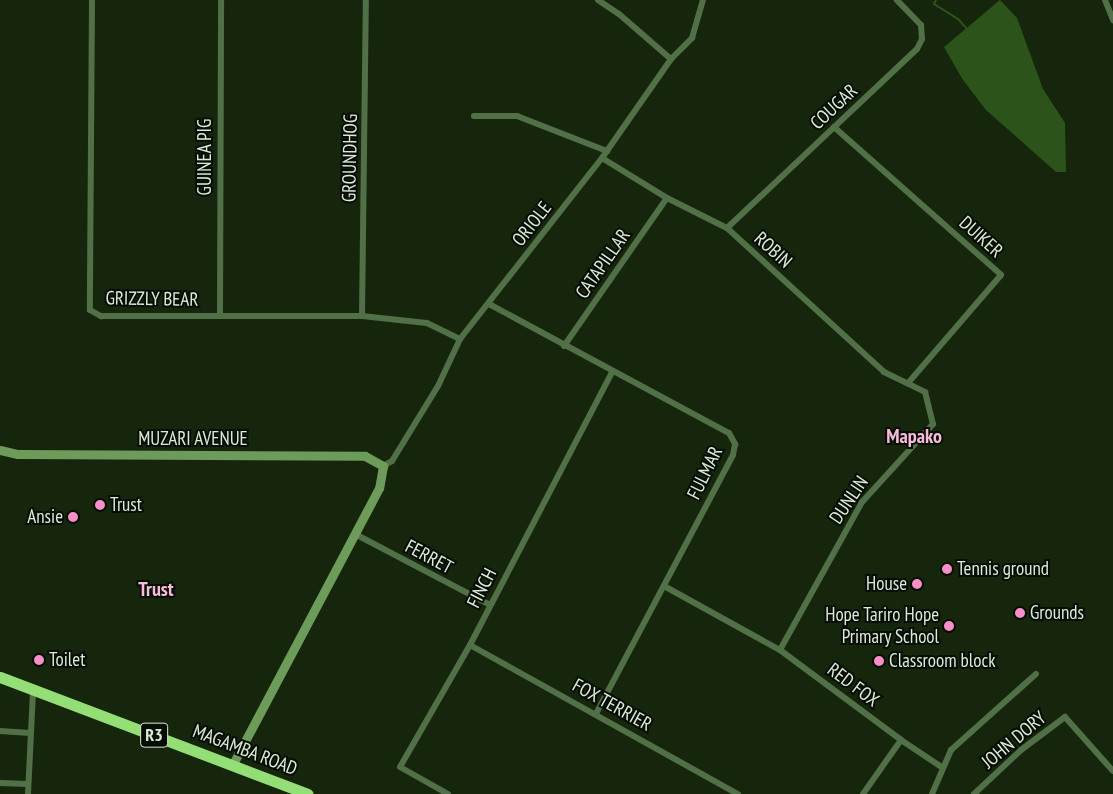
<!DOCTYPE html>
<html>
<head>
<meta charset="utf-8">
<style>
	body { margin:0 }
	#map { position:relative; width:1113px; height:794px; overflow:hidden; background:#15260d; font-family:"PT Sans Narrow",sans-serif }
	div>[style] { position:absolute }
	.water>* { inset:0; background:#2c5319 }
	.stream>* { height:2px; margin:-1px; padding:0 1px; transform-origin:1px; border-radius:1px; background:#2c5319 }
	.street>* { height:6px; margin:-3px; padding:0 3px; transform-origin:3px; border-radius:3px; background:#527047 }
	.secondary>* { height:9px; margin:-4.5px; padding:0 4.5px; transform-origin:4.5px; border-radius:4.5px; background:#6d9c5a }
	.highway>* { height:11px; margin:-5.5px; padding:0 5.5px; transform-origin:5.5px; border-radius:5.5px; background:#94df75 }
	.dots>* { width:14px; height:14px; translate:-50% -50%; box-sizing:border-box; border:2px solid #060d04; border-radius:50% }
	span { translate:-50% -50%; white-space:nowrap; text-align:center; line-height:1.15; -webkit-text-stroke:4px #060d04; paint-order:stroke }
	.shield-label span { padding:1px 4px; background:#060d04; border:1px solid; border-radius:4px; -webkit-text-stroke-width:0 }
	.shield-label { font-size:18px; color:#dde9d9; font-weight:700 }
	.street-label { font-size:19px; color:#dde9d9 }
	.poi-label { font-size:19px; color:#dde9d9 }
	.left { translate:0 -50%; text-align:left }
	.right { translate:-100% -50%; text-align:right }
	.neighbourhood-label { font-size:20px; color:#f7bad8; font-weight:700 }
</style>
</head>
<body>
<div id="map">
	<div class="water">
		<div style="clip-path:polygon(1000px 0,1017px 18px,1043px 89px,1065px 123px,1066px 172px,1056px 172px,986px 110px,963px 80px,944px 47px)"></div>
	</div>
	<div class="stream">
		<div style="left:936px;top:0;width:4px;rotate:117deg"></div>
		<div style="left:934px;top:4px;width:28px;rotate:32deg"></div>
		<div style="left:958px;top:19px;width:12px;rotate:48deg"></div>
	</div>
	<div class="street">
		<div style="left:92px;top:0;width:310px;rotate:90.4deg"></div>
		<div style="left:90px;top:310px;width:13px;rotate:29deg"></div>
		<div style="left:101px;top:316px;width:261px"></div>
		<div style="left:362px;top:316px;width:65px;rotate:6.1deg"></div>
		<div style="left:427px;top:323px;width:37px;rotate:26deg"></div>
		<div style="left:598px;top:0;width:25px;rotate:34deg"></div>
		<div style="left:619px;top:14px;width:69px;rotate:40.9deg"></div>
		<div style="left:1105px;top:0;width:22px;rotate:68deg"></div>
		<div style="left:474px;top:116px;width:43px"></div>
		<div style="left:517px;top:116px;width:97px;rotate:21.3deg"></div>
		<div style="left:834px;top:127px;width:223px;rotate:41.5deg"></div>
		<div style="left:1001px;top:275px;width:143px;rotate:130.7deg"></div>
		<div style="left:602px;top:158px;width:76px;rotate:31.6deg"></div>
		<div style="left:667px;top:198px;width:67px;rotate:26.6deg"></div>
		<div style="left:727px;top:228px;width:213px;rotate:42.5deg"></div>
		<div style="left:884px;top:372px;width:46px;rotate:26deg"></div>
		<div style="left:925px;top:392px;width:33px;rotate:76deg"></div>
		<div style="left:933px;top:424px;width:105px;rotate:132.3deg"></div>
		<div style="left:862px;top:502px;width:169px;rotate:119deg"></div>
		<div style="left:727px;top:228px;width:261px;rotate:-43.3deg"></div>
		<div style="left:917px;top:49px;width:11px;rotate:-63deg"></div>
		<div style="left:922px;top:39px;width:14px;rotate:-94deg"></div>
		<div style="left:921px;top:25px;width:35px;rotate:-134deg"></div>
		<div style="left:489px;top:304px;width:272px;rotate:28.3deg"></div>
		<div style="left:729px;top:433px;width:13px;rotate:61deg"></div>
		<div style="left:735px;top:444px;width:11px;rotate:100deg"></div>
		<div style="left:733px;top:455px;width:293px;rotate:117.9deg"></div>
		<div style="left:220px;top:315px;width:315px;rotate:-89.8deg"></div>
		<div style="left:362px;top:316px;width:316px;rotate:-89.3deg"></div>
		<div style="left:564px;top:346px;width:180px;rotate:-55.2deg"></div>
		<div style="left:383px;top:466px;width:10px;rotate:-29deg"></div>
		<div style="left:392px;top:461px;width:88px;rotate:-58.5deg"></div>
		<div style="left:438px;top:386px;width:52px;rotate:-64.9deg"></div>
		<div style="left:460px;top:339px;width:230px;rotate:-51.9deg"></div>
		<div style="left:602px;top:158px;width:121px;rotate:-55.1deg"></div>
		<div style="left:671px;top:59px;width:30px;rotate:-45deg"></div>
		<div style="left:692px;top:38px;width:40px;rotate:-74deg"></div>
		<div style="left:355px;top:534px;width:153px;rotate:27.7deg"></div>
		<div style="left:664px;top:586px;width:132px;rotate:28.9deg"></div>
		<div style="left:780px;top:650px;width:151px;rotate:36.6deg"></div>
		<div style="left:901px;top:740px;width:50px;rotate:33.7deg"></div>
		<div style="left:470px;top:645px;width:307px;rotate:29.1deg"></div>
		<div style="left:0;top:731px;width:30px;rotate:4deg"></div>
		<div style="left:0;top:783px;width:28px;rotate:2deg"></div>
		<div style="left:28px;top:794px;width:104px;rotate:-87.2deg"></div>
		<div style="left:448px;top:794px;width:55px;rotate:-150.6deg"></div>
		<div style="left:400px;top:767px;width:141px;rotate:-60.2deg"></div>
		<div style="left:470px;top:645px;width:308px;rotate:-62.5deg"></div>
		<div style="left:863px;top:794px;width:66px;rotate:-54.9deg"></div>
		<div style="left:932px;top:794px;width:48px;rotate:-66.6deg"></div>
		<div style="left:951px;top:750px;width:114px;rotate:-41.8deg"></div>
		<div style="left:974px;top:794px;width:64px;rotate:-43.1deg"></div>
		<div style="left:1021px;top:750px;width:55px;rotate:-36.9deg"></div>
		<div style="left:1065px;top:717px;width:72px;rotate:48.4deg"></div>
	</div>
	<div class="secondary">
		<div style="left:0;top:450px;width:18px;rotate:13deg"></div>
		<div style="left:18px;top:454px;width:347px;rotate:0.3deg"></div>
		<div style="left:365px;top:456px;width:21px;rotate:29deg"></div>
		<div style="left:383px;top:466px;width:22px;rotate:100deg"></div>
		<div style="left:379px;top:488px;width:312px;rotate:117.9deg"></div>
	</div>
	<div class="highway">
		<div style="left:0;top:677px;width:329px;rotate:20.8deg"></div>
	</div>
	<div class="dots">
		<div style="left:100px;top:505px;background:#f98fc9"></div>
		<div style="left:73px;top:517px;background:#f98fc9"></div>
		<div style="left:947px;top:569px;background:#f98fc9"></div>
		<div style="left:917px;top:584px;background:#f98fc9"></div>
		<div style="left:1020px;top:613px;background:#f98fc9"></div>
		<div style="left:949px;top:626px;background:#f98fc9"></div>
		<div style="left:39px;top:660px;background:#f98fc9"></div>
		<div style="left:879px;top:661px;background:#f98fc9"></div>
	</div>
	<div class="shield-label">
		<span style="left:154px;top:735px">R3</span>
	</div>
	<div class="street-label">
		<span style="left:834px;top:107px;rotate:-43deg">COUGAR</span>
		<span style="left:205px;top:157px;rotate:-90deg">GUINEA PIG</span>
		<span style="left:350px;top:158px;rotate:-89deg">GROUNDHOG</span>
		<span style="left:532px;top:224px;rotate:-52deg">ORIOLE</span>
		<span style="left:981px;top:237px;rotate:42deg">DUIKER</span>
		<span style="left:773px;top:250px;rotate:42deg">ROBIN</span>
		<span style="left:603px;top:264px;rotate:-55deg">CATAPILLAR</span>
		<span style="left:152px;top:299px;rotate:1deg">GRIZZLY BEAR</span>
		<span style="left:193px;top:439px">MUZARI AVENUE</span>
		<span style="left:705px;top:473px;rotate:-64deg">FULMAR</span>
		<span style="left:849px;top:500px;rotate:-56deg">DUNLIN</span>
		<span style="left:429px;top:557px;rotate:28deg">FERRET</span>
		<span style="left:482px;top:588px;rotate:-63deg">FINCH</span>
		<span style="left:853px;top:685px;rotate:37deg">RED FOX</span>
		<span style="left:612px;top:705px;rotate:29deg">FOX TERRIER</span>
		<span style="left:1014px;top:740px;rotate:-40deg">JOHN DORY</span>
		<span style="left:245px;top:750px;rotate:21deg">MAGAMBA ROAD</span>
	</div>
	<div class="poi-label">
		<span class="left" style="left:110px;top:505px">Trust</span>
		<span class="right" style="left:63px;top:517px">Ansie</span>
		<span class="left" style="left:957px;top:569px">Tennis ground</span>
		<span class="right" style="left:907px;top:584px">House</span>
		<span class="left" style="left:1030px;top:613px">Grounds</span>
		<span class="right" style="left:939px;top:626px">Hope Tariro Hope<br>Primary School</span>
		<span class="left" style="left:49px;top:660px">Toilet</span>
		<span class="left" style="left:889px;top:661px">Classroom block</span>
	</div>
	<div class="neighbourhood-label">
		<span style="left:914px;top:436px">Mapako</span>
		<span style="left:156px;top:589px">Trust</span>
	</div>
</div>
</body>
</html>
